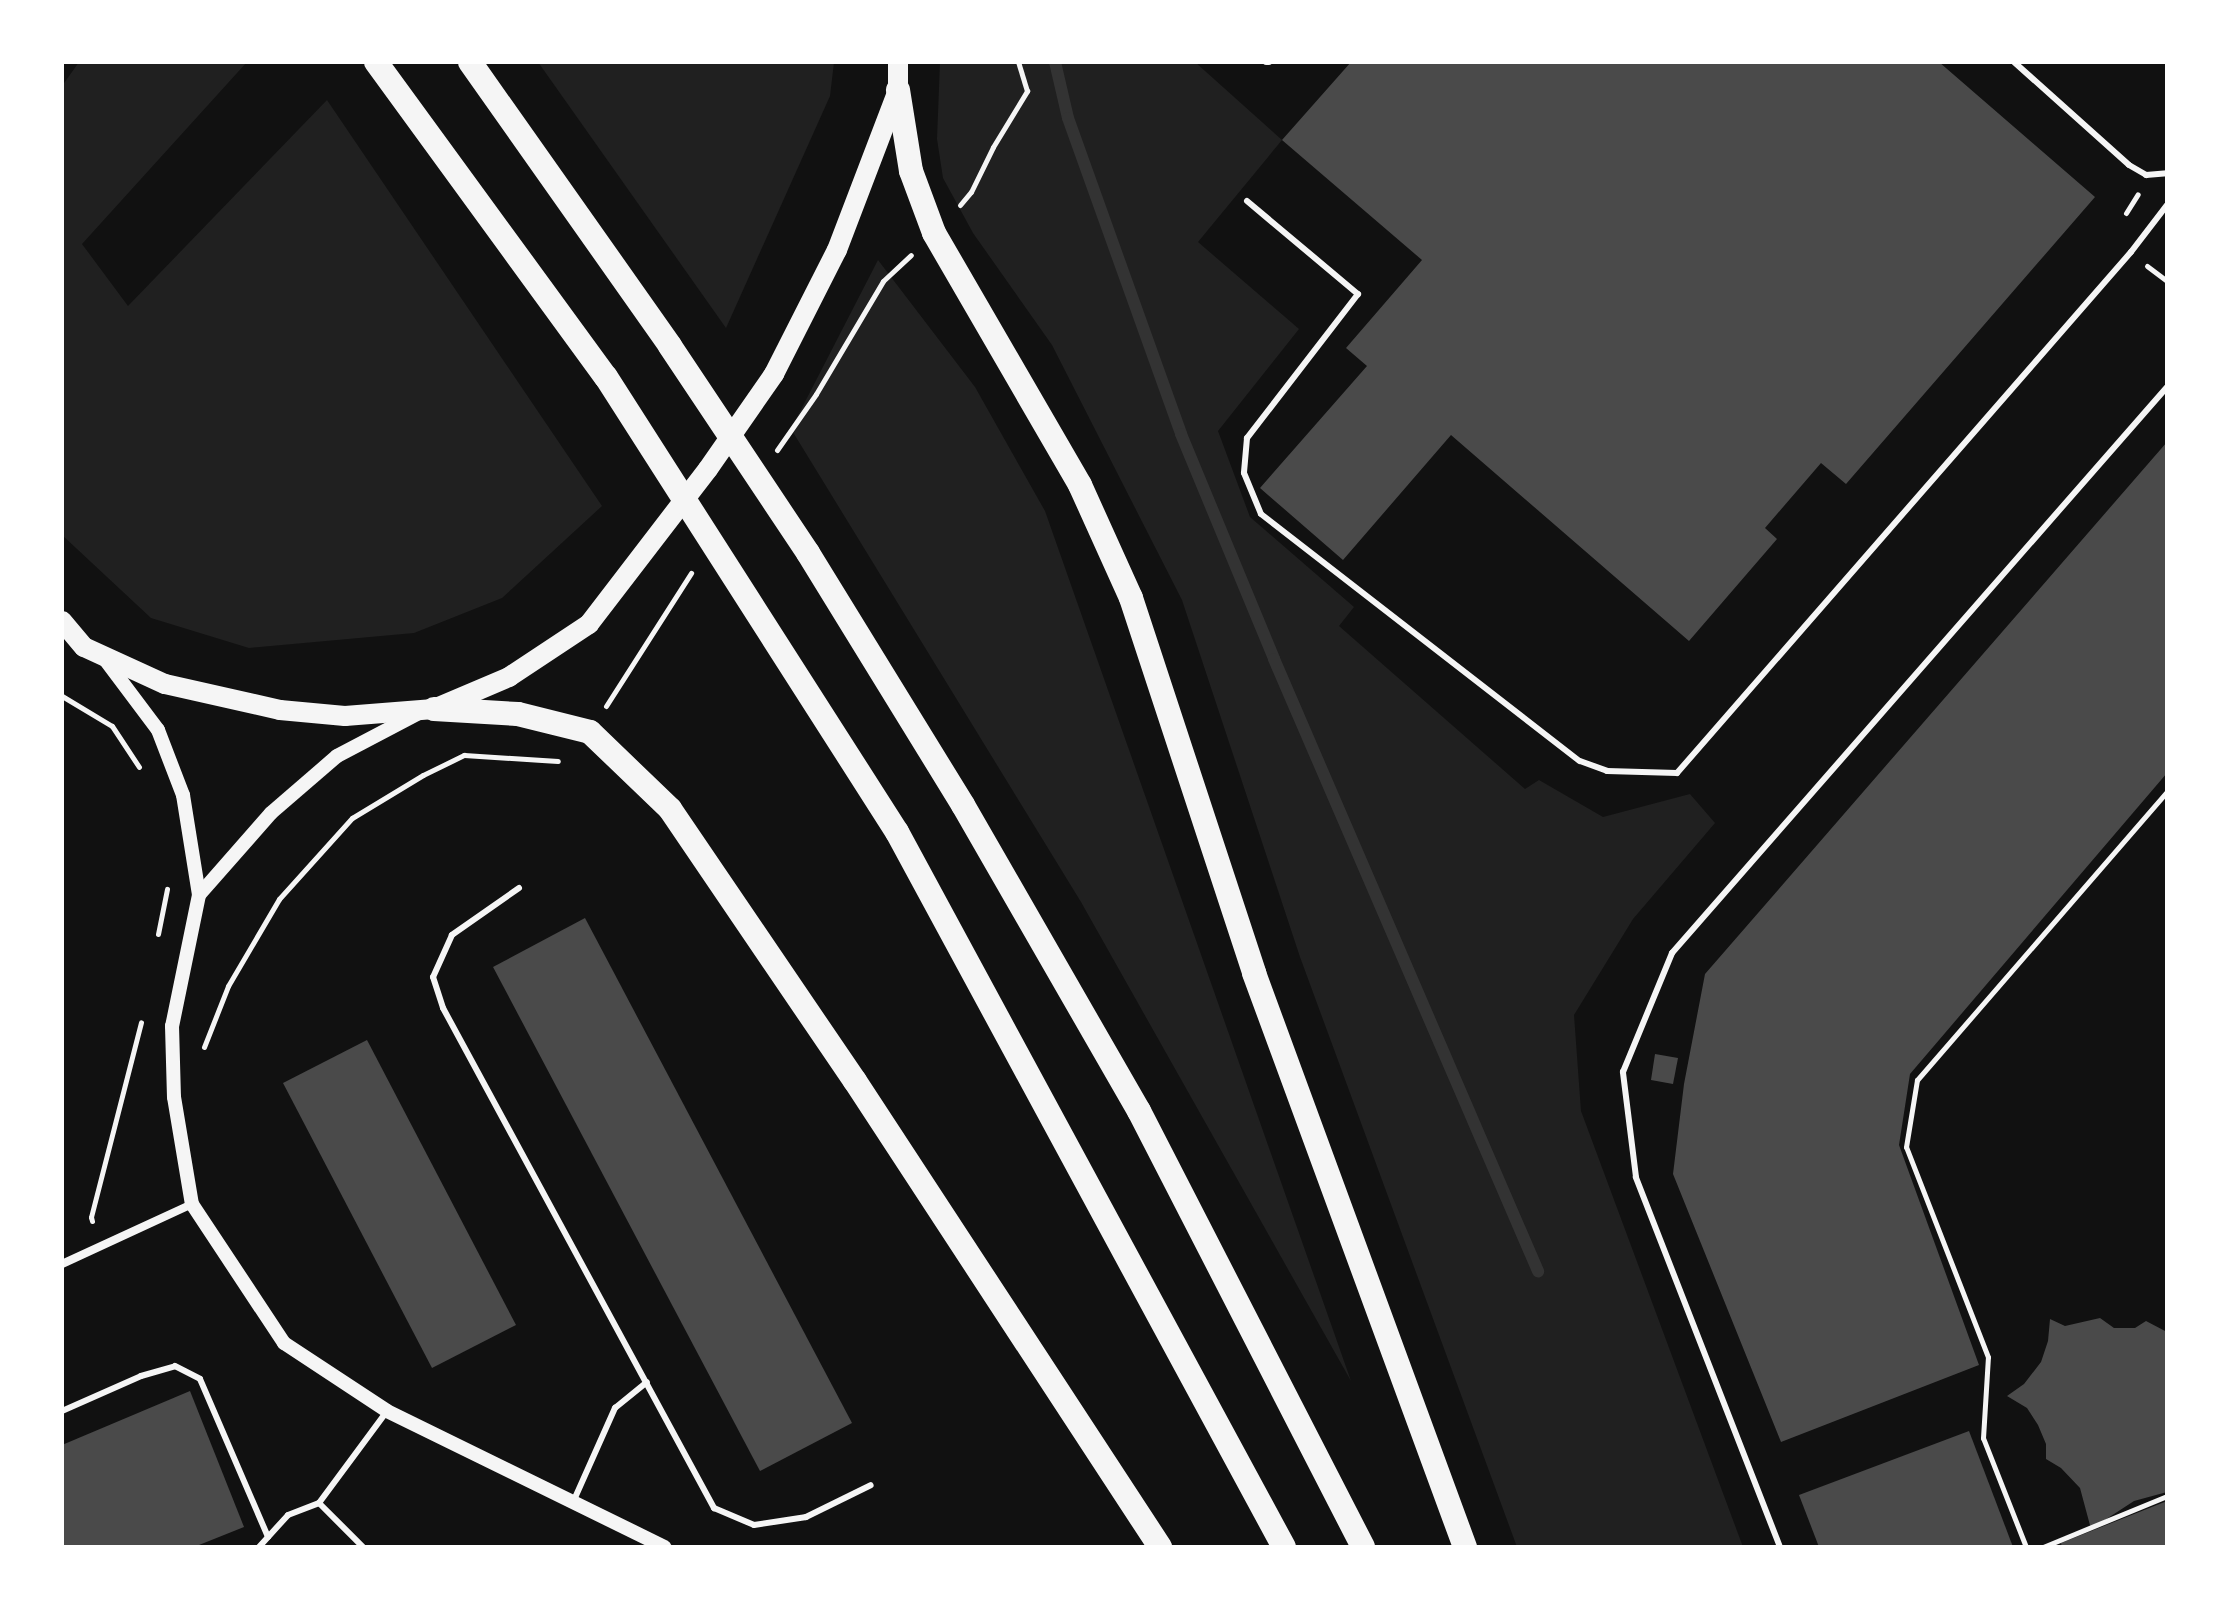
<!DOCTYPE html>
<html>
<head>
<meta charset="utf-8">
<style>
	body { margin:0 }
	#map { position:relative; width:2229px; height:1609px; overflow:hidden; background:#111; font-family:"Fira Sans Condensed",sans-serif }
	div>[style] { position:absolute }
	.green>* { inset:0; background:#202020 }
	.stream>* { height:12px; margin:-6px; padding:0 6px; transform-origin:6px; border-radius:6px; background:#333 }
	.building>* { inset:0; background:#4a4a4a }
	.path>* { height:5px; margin:-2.5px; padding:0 2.5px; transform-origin:2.5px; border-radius:2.5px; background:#f5f5f5 }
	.service>* { height:6px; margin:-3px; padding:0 3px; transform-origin:3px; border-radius:3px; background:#f5f5f5 }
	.minor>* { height:8px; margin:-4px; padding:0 4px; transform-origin:4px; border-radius:4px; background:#f5f5f5 }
	.tertiary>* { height:14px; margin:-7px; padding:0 7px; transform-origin:7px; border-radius:7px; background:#f5f5f5 }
	.primary>* { height:20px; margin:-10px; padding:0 10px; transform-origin:10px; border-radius:10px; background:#f5f5f5 }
	.motorway>* { height:24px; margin:-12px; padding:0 12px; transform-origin:12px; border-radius:12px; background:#f5f5f5 }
	span { translate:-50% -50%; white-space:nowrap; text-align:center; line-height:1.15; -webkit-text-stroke:8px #fff; paint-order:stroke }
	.frame { position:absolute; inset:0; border:64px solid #fff; pointer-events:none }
</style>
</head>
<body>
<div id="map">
	<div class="green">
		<div style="clip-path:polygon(79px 62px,247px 62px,82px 244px,128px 306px,327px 100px,602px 506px,502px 598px,414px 633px,249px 648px,151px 618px,62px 535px,62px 86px)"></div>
		<div style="clip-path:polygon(538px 62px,834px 62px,830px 96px,726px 328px)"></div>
		<div style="clip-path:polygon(940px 62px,1195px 62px,1282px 140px,1198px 242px,1299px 329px,1218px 431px,1250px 517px,1354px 607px,1339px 626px,1525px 789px,1539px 780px,1603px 817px,1690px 794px,1715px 823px,1633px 919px,1574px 1015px,1581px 1111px,1743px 1547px,1517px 1547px,1300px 957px,1182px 600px,1052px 345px,973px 233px,943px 178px,937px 139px)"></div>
		<div style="clip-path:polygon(878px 260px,975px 387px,1045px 511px,1351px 1381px,1081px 902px,791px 429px)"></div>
	</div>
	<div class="stream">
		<div style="left:1055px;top:62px;width:57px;rotate:76.9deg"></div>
		<div style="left:1068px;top:118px;width:336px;rotate:70.3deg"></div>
		<div style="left:1181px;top:434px;width:243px;rotate:67.5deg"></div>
		<div style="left:1274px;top:659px;width:667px;rotate:66.67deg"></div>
	</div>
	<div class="building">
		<div style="clip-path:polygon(1351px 62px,1939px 62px,2095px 197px,1846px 484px,1821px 463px,1765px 528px,1777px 539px,1689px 641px,1451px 435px,1343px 560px,1260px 488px,1367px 366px,1346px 348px,1422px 260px,1282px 140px)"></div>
		<div style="clip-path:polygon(2167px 442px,2167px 773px,1910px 1074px,1899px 1145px,1979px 1365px,1781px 1442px,1673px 1174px,1684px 1084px,1705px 974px)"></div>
		<div style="clip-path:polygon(585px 918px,852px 1423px,760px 1471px,493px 967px)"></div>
		<div style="clip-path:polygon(367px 1040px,516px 1325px,432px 1368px,283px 1083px)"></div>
		<div style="clip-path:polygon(1655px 1054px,1678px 1058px,1673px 1084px,1651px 1080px)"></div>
		<div style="clip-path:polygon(2100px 1318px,2114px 1328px,2135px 1328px,2146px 1321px,2167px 1332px,2167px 1492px,2134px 1501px,2091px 1529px,2080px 1488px,2061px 1468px,2046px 1459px,2046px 1444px,2038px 1425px,2027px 1408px,2007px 1396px,2024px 1384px,2041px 1362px,2048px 1341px,2050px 1319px,2065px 1326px)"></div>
		<div style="clip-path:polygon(190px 1391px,244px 1527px,194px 1547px,62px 1547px,62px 1445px)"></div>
		<div style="clip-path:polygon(1969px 1431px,2013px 1547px,1819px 1547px,1799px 1495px)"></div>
		<div style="clip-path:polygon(2167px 1501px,2167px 1547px,2062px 1547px,2061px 1543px)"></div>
	</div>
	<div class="path">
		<div style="left:960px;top:205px;width:17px;rotate:-50deg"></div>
		<div style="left:971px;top:192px;width:50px;rotate:-63.9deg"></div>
		<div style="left:993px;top:147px;width:66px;rotate:-58.7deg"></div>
		<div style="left:1027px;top:91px;width:30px;rotate:-107deg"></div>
		<div style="left:2126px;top:213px;width:22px;rotate:-58deg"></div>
		<div style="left:2147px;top:266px;width:25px;rotate:37deg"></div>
		<div style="left:777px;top:450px;width:68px;rotate:-55.1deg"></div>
		<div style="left:816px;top:394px;width:131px;rotate:-59.3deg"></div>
		<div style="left:883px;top:281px;width:38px;rotate:-43deg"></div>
		<div style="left:62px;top:696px;width:58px;rotate:31deg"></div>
		<div style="left:112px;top:726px;width:49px;rotate:56.6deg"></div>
		<div style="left:606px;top:706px;width:158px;rotate:-57.4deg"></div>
		<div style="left:158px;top:934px;width:46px;rotate:-78.7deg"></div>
		<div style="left:204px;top:1047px;width:66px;rotate:-68.5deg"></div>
		<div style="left:228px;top:986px;width:101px;rotate:-59.6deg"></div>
		<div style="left:279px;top:899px;width:109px;rotate:-48deg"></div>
		<div style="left:352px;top:818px;width:83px;rotate:-31.2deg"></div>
		<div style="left:423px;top:775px;width:46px;rotate:-26deg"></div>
		<div style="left:464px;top:755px;width:94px;rotate:3.7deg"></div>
		<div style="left:92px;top:1221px;width:4px;rotate:-104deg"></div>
		<div style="left:91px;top:1217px;width:201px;rotate:-75.6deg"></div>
		<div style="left:2026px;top:1547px;width:117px;rotate:-111.5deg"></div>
		<div style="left:1983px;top:1438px;width:81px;rotate:-86.5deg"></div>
		<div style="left:1988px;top:1357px;width:225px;rotate:-111.3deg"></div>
		<div style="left:1906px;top:1147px;width:68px;rotate:-80.7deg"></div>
		<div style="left:1917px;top:1080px;width:382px;rotate:-49.1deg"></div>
		<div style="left:2043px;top:1547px;width:134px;rotate:-22.4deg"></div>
	</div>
	<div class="service">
		<div style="left:1266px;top:62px;width:3px"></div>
		<div style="left:2014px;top:62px;width:154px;rotate:41.8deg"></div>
		<div style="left:2129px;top:165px;width:20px;rotate:30deg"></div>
		<div style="left:2146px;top:175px;width:21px;rotate:-5deg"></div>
		<div style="left:1247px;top:201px;width:145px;rotate:40deg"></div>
		<div style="left:1358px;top:294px;width:182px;rotate:127.6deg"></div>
		<div style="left:1247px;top:438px;width:35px;rotate:95deg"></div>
		<div style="left:1244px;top:473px;width:44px;rotate:67.5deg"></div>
		<div style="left:1261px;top:514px;width:403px;rotate:37.8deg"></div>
		<div style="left:1580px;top:761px;width:29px;rotate:20deg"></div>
		<div style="left:1607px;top:771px;width:70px;rotate:1.6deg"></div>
		<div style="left:1677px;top:773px;width:691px;rotate:-48.93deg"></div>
		<div style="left:2131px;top:252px;width:59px;rotate:-52.5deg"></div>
		<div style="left:519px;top:888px;width:82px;rotate:145deg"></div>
		<div style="left:452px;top:935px;width:46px;rotate:114.3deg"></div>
		<div style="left:433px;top:977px;width:33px;rotate:72deg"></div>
		<div style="left:443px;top:1008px;width:569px;rotate:61.54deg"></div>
		<div style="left:714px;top:1508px;width:43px;rotate:23deg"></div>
		<div style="left:754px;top:1525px;width:53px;rotate:-8.7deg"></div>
		<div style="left:806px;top:1517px;width:72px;rotate:-26.2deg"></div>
		<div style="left:62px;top:1411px;width:86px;rotate:-23.9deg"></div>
		<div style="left:141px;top:1376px;width:35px;rotate:-16deg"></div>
		<div style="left:175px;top:1366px;width:28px;rotate:27deg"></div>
		<div style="left:200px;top:1379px;width:172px;rotate:66.7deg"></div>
		<div style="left:574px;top:1500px;width:101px;rotate:-66deg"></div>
		<div style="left:615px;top:1408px;width:41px;rotate:-39.1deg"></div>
		<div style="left:319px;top:1503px;width:62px;rotate:45deg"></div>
		<div style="left:259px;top:1547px;width:43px;rotate:-47.8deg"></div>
		<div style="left:288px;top:1515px;width:33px;rotate:-21deg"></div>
		<div style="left:319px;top:1503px;width:114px;rotate:-53.5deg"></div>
		<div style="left:1780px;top:1547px;width:397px;rotate:-111.3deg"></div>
		<div style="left:1636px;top:1177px;width:106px;rotate:-97.1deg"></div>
		<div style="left:1623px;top:1072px;width:129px;rotate:-67.6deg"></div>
		<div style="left:1672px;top:953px;width:752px;rotate:-48.83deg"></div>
	</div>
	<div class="minor">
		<div style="left:62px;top:1264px;width:143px;rotate:-24.8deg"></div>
	</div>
	<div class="tertiary">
		<div style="left:104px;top:658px;width:90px;rotate:53.1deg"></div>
		<div style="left:158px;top:730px;width:70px;rotate:69deg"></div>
		<div style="left:183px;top:795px;width:101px;rotate:80.9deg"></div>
		<div style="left:199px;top:895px;width:134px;rotate:101.6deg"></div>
		<div style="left:172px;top:1026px;width:71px;rotate:88.4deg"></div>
		<div style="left:174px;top:1097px;width:109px;rotate:80.5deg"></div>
		<div style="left:192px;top:1204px;width:167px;rotate:56.5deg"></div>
		<div style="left:284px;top:1343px;width:123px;rotate:33.4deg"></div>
		<div style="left:387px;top:1411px;width:309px;rotate:26.1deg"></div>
		<div style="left:199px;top:895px;width:109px;rotate:-48.7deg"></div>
		<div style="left:271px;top:813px;width:87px;rotate:-40.8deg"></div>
		<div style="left:337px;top:756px;width:93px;rotate:-27.7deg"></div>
	</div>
	<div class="primary">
		<div style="left:62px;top:621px;width:34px;rotate:50deg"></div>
		<div style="left:84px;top:647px;width:89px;rotate:24.6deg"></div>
		<div style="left:165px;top:684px;width:118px;rotate:12.7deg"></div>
		<div style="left:280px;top:710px;width:65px;rotate:5.3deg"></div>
		<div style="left:345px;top:716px;width:89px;rotate:-4.5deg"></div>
		<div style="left:434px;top:709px;width:82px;rotate:-23.1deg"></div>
		<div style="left:509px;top:677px;width:96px;rotate:-33.5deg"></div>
		<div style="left:589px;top:624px;width:195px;rotate:-52.5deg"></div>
		<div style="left:708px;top:469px;width:116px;rotate:-55.2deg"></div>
		<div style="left:774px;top:374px;width:139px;rotate:-63.1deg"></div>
		<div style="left:837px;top:250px;width:171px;rotate:-69.1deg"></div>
		<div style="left:898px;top:90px;width:28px;rotate:-90deg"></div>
	</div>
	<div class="motorway">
		<div style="left:376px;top:62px;width:390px;rotate:53.9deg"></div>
		<div style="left:606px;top:377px;width:540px;rotate:57.4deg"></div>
		<div style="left:897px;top:832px;width:813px;rotate:61.58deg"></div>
		<div style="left:470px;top:62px;width:347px;rotate:54.8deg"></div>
		<div style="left:670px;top:346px;width:249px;rotate:56.3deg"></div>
		<div style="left:808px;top:553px;width:296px;rotate:58.4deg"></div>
		<div style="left:963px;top:805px;width:353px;rotate:60.1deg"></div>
		<div style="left:1139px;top:1111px;width:490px;rotate:62.8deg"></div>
		<div style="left:898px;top:90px;width:82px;rotate:80.9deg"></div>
		<div style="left:911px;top:171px;width:66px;rotate:69.6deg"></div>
		<div style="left:934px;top:233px;width:291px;rotate:59.9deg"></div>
		<div style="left:1080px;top:485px;width:124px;rotate:65.7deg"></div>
		<div style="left:1131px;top:598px;width:395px;rotate:71.8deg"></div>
		<div style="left:1254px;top:973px;width:612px;rotate:69.82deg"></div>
		<div style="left:434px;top:709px;width:84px;rotate:3.4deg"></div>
		<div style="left:518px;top:714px;width:74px;rotate:14deg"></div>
		<div style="left:590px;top:732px;width:111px;rotate:43.9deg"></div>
		<div style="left:670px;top:809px;width:329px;rotate:55.8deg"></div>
		<div style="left:855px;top:1081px;width:557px;rotate:56.79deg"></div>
	</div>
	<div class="frame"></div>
</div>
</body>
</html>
